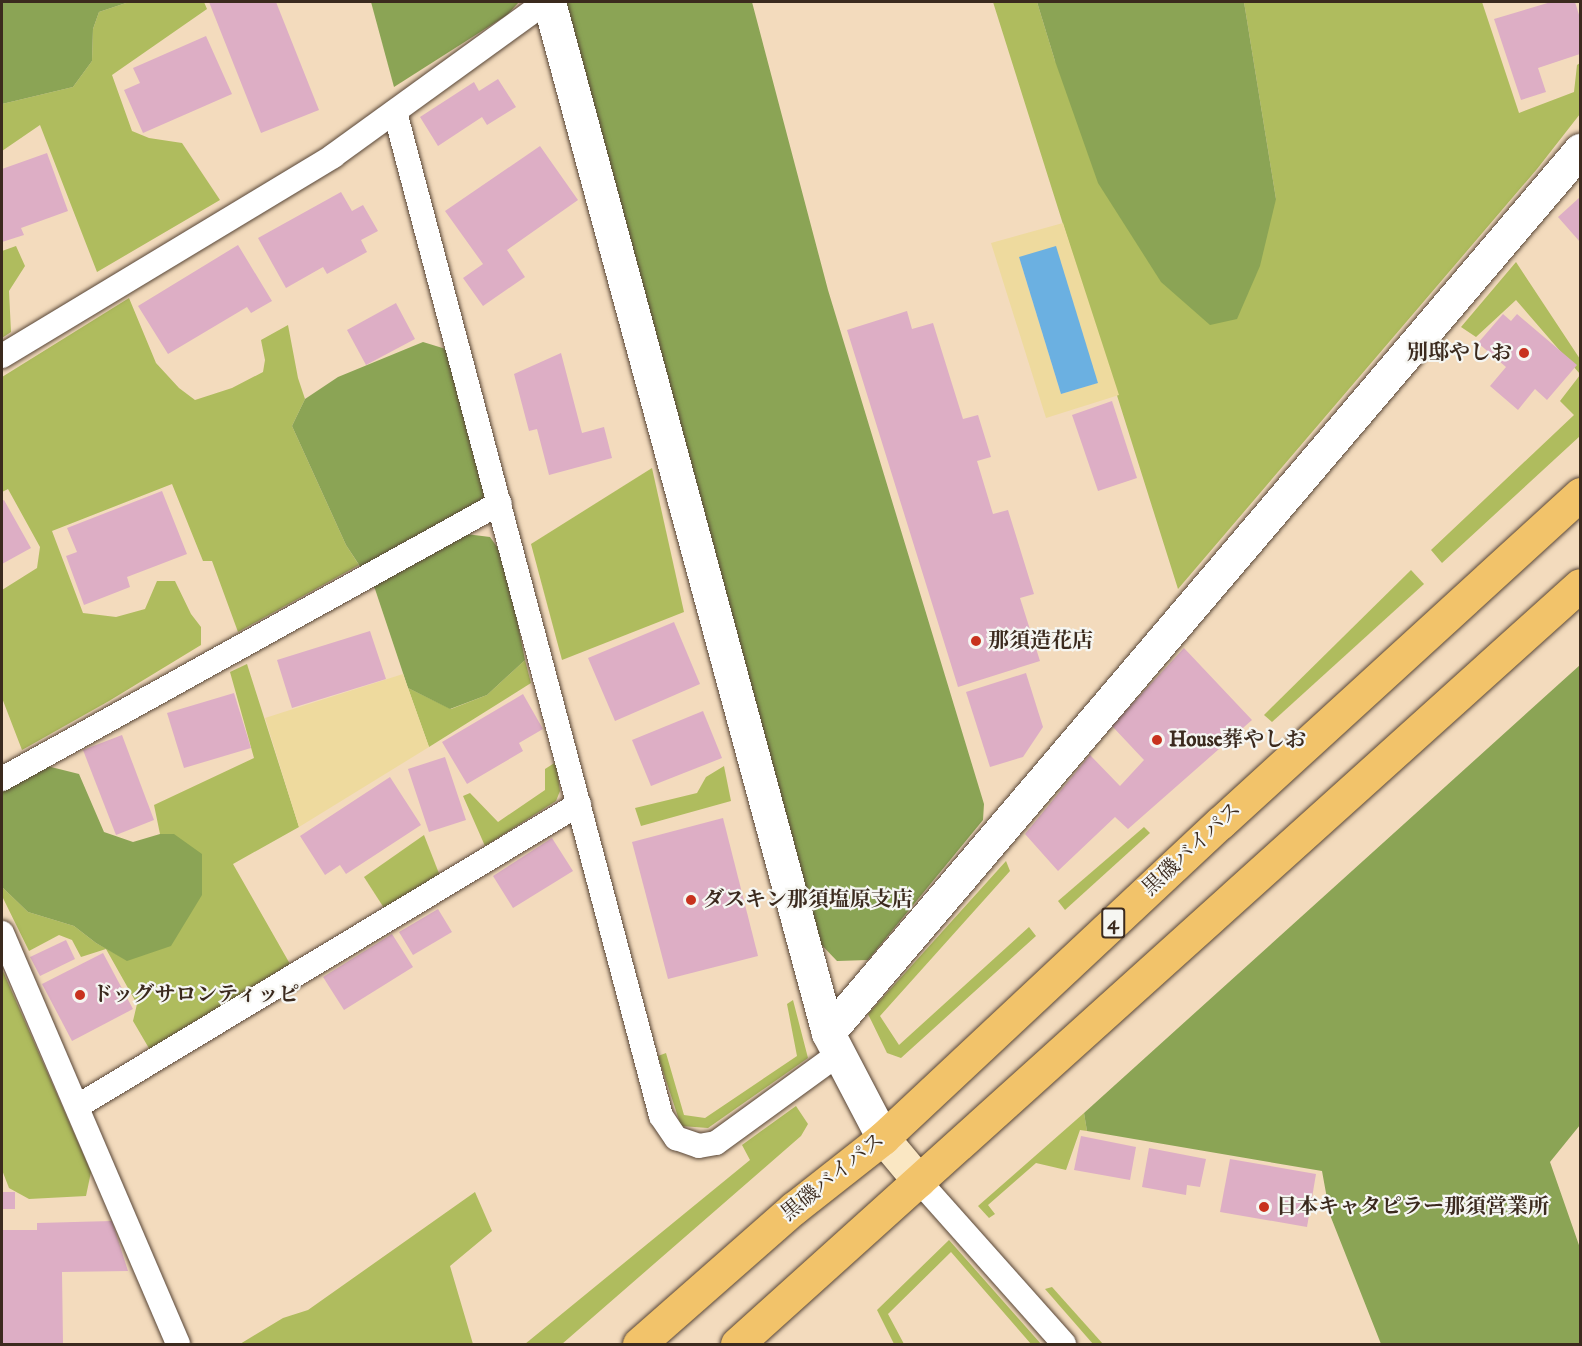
<!DOCTYPE html>
<html>
<head>
<meta charset="utf-8">
<style>
	body { margin:0 }
	#map { position:relative; width:1582px; height:1346px; overflow:hidden; background:#f3dbbd; font-family:"IM FELL DW Pica","Noto Serif JP",serif }
	div>[style] { position:absolute }
	.green>* { inset:0; background:#afbc5e }
	.forest>* { inset:0; background:#8ba455 }
	.sand>* { inset:0; background:#eeda9e }
	.water>* { inset:0; background:#6bb0e1 }
	.building>* { inset:0; background:#ddaec5 }
	.roads { filter:drop-shadow(0 0 2px #574536) drop-shadow(0 0 2px #574536) }
	.lane>* { height:24px; margin:-12px; padding:0 12px; transform-origin:12px; border-radius:12px; background:#fff }
	.street>* { height:33px; margin:-16.5px; padding:0 16.5px; transform-origin:16.5px; border-radius:16.5px; background:#fff }
	.secondary>* { height:33px; margin:-16.5px; padding:0 16.5px; transform-origin:16.5px; border-radius:16.5px; background:#fae7c3 }
	.highway>* { height:33px; margin:-16.5px; padding:0 16.5px; transform-origin:16.5px; border-radius:16.5px; background:#f2c36a }
	.dots>* { width:16px; height:16px; translate:-50% -50%; box-sizing:border-box; border:3px solid #f6f6f2; border-radius:50% }
	span { translate:-50% -50%; white-space:nowrap; text-align:center; line-height:1.15; -webkit-text-stroke:4.5px #f6f6f2; paint-order:stroke }
	.shield-label span { padding:2px 4px; background:#f6f6f2; border:2px solid; border-radius:4px; -webkit-text-stroke-width:0 }
	.shield-label { font-size:20px; color:#3b2a1e; font-weight:700 }
	.poi-label { font-size:21px; color:#3b2a1e; font-weight:700 }
	.right { translate:-100% -50%; text-align:right }
	.left { translate:0 -50%; text-align:left }
	.street-label { font-size:21px; color:#3b2a1e }
	.frame { position:absolute; inset:0; border:3px solid #3b2a1e; pointer-events:none }
</style>
</head>
<body>
<div id="map">
	<div class="green">
		<div style="clip-path:polygon(129px 2px,204px 2px,207px 9px,112px 75px,132px 131px,149px 138px,182px 143px,220px 200px,97px 272px,40px 125px,2px 151px,2px 104px,73px 87px,92px 61px,93px 29px,99px 12px)"></div>
		<div style="clip-path:polygon(993px 2px,1037px 2px,1055px 61px,1276px 199px,1244px 2px,1482px 2px,1519px 113px,1574px 92px,1577px 65px,1580px 63px,1580px 114px,1537px 169px,1178px 589px)"></div>
		<div style="clip-path:polygon(16px 246px,25px 266px,9px 291px,11px 332px,2px 338px,2px 251px)"></div>
		<div style="clip-path:polygon(1516px 262px,1580px 359px,1580px 374px,1516px 300px,1476px 337px,1461px 327px)"></div>
		<div style="clip-path:polygon(129px 298px,156px 363px,179px 388px,195px 400px,232px 388px,263px 372px,265px 360px,261px 340px,288px 325px,298px 378px,305px 399px,292px 426px,346px 545px,359px 565px,238px 632px,212px 561px,203px 561px,172px 484px,52px 531px,83px 613px,116px 617px,145px 609px,157px 581px,175px 581px,191px 614px,201px 627px,201px 645px,109px 701px,22px 750px,2px 698px,2px 590px,37px 568px,40px 547px,8px 489px,2px 492px,2px 377px)"></div>
		<div style="clip-path:polygon(1580px 375px,1580px 436px,1442px 563px,1431px 550px,1574px 415px,1560px 401px)"></div>
		<div style="clip-path:polygon(652px 468px,684px 612px,562px 660px,531px 544px)"></div>
		<div style="clip-path:polygon(1411px 570px,1424px 584px,1272px 722px,1264px 715px)"></div>
		<div style="clip-path:polygon(525px 660px,531px 683px,429px 747px,408px 688px,451px 709px,487px 695px)"></div>
		<div style="clip-path:polygon(247px 664px,299px 827px,233px 864px,290px 964px,150px 1050px,133px 1021px,137px 1004px,106px 949px,81px 957px,72px 940px,59px 935px,29px 951px,2px 896px,2px 887px,28px 912px,74px 926px,96px 943px,127px 960px,174px 834px,160px 834px,154px 805px,254px 758px,230px 672px)"></div>
		<div style="clip-path:polygon(556px 762px,560px 791px,556px 801px,485px 846px,463px 796px,470px 793px,498px 822px,545px 790px,545px 769px)"></div>
		<div style="clip-path:polygon(724px 766px,731px 801px,641px 826px,635px 808px,697px 793px,706px 777px)"></div>
		<div style="clip-path:polygon(1144px 827px,1150px 833px,1065px 910px,1058px 901px)"></div>
		<div style="clip-path:polygon(424px 835px,440px 876px,384px 908px,364px 877px)"></div>
		<div style="clip-path:polygon(1006px 861px,1010px 871px,880px 1016px,899px 1045px,1029px 927px,1036px 936px,901px 1058px,887px 1053px,868px 1014px)"></div>
		<div style="clip-path:polygon(2px 969px,91px 1172px,86px 1196px,29px 1199px,9px 1188px,2px 1170px)"></div>
		<div style="clip-path:polygon(793px 1000px,808px 1058px,708px 1128px,681px 1126px,658px 1056px,666px 1053px,684px 1115px,705px 1118px,797px 1056px,787px 1004px)"></div>
		<div style="clip-path:polygon(796px 1106px,808px 1124px,801px 1136px,562px 1344px,525px 1344px,750px 1160px,742px 1145px)"></div>
		<div style="clip-path:polygon(1084px 1113px,1087px 1131px,1080px 1130px,1066px 1170px,1036px 1163px,988px 1205px,995px 1214px,989px 1218px,978px 1206px)"></div>
		<div style="clip-path:polygon(475px 1192px,492px 1231px,450px 1266px,473px 1344px,240px 1344px,283px 1318px,308px 1310px)"></div>
		<div style="clip-path:polygon(949px 1240px,1041px 1344px,1031px 1344px,951px 1252px,888px 1314px,904px 1344px,894px 1344px,877px 1310px)"></div>
		<div style="clip-path:polygon(1052px 1287px,1103px 1344px,1093px 1344px,1045px 1289px)"></div>
	</div>
	<div class="forest">
		<div style="clip-path:polygon(2px 2px,129px 2px,99px 12px,93px 29px,92px 61px,73px 87px,2px 104px)"></div>
		<div style="clip-path:polygon(371px 2px,519px 2px,507px 15px,394px 87px)"></div>
		<div style="clip-path:polygon(562px 2px,752px 2px,828px 290px,984px 804px,983px 820px,868px 960px,837px 961px,815px 938px)"></div>
		<div style="clip-path:polygon(1037px 2px,1244px 2px,1276px 199px,1260px 266px,1237px 319px,1210px 325px,1161px 282px,1098px 183px,1055px 61px)"></div>
		<div style="clip-path:polygon(423px 342px,449px 350px,491px 492px,466px 534px,490px 537px,505px 558px,525px 660px,487px 695px,450px 709px,408px 688px,375px 589px,346px 545px,292px 426px,305px 399px,338px 377px)"></div>
		<div style="clip-path:polygon(1580px 665px,1580px 1125px,1550px 1162px,1580px 1248px,1580px 1344px,1381px 1344px,1330px 1215px,1322px 1171px,1087px 1131px,1084px 1113px)"></div>
		<div style="clip-path:polygon(19px 759px,79px 774px,104px 832px,133px 842px,160px 834px,174px 834px,202px 854px,202px 895px,171px 946px,127px 961px,96px 943px,74px 926px,28px 912px,2px 887px,2px 767px)"></div>
	</div>
	<div class="sand">
		<div style="clip-path:polygon(evenodd,1063px 223px,1119px 395px,1046px 418px,991px 243px,1063px 223px,1019px 257px,1098px 382px,1097px 383px,1061px 394px,1019px 257px)"></div>
		<div style="clip-path:polygon(403px 674px,429px 747px,299px 827px,265px 718px)"></div>
	</div>
	<div class="water">
		<div style="clip-path:polygon(1056px 246px,1098px 383px,1061px 394px,1019px 257px)"></div>
	</div>
	<div class="building">
		<div style="clip-path:polygon(209px 2px,276px 2px,319px 110px,261px 133px)"></div>
		<div style="clip-path:polygon(1551px 2px,1575px 2px,1580px 18px,1580px 54px,1538px 68px,1546px 92px,1521px 100px,1494px 19px)"></div>
		<div style="clip-path:polygon(206px 36px,232px 94px,143px 133px,124px 90px,140px 83px,133px 68px)"></div>
		<div style="clip-path:polygon(498px 79px,516px 107px,487px 125px,482px 117px,438px 146px,420px 117px,474px 82px,479px 91px)"></div>
		<div style="clip-path:polygon(540px 146px,578px 200px,507px 250px,525px 277px,483px 306px,463px 278px,483px 264px,445px 211px)"></div>
		<div style="clip-path:polygon(47px 153px,68px 211px,21px 228px,24px 235px,2px 242px,2px 169px)"></div>
		<div style="clip-path:polygon(341px 192px,352px 211px,363px 205px,378px 231px,361px 240px,367px 252px,327px 274px,323px 267px,286px 288px,258px 238px)"></div>
		<div style="clip-path:polygon(1580px 197px,1580px 242px,1558px 217px)"></div>
		<div style="clip-path:polygon(238px 245px,272px 301px,251px 313px,247px 307px,168px 354px,138px 306px)"></div>
		<div style="clip-path:polygon(396px 303px,415px 339px,366px 365px,347px 330px)"></div>
		<div style="clip-path:polygon(907px 311px,912px 329px,933px 323px,963px 419px,978px 415px,991px 457px,977px 461px,993px 514px,1008px 510px,1034px 594px,1020px 598px,1040px 661px,958px 687px,847px 330px)"></div>
		<div style="clip-path:polygon(1503px 314px,1511px 321px,1517px 314px,1577px 365px,1547px 400px,1535px 389px,1518px 410px,1490px 386px,1506px 367px,1478px 343px)"></div>
		<div style="clip-path:polygon(561px 353px,582px 433px,604px 427px,612px 458px,549px 475px,537px 429px,529px 431px,514px 374px)"></div>
		<div style="clip-path:polygon(1112px 401px,1137px 478px,1098px 491px,1072px 415px)"></div>
		<div style="clip-path:polygon(162px 491px,187px 554px,127px 577px,130px 587px,84px 605px,66px 556px,77px 552px,67px 528px)"></div>
		<div style="clip-path:polygon(4px 500px,31px 548px,2px 564px,2px 501px)"></div>
		<div style="clip-path:polygon(674px 622px,700px 684px,615px 721px,588px 658px)"></div>
		<div style="clip-path:polygon(370px 631px,386px 679px,292px 708px,277px 660px)"></div>
		<div style="clip-path:polygon(1184px 648px,1252px 720px,1128px 829px,1115px 817px,1058px 871px,1025px 834px,1090px 755px,1120px 786px,1144px 760px,1112px 726px)"></div>
		<div style="clip-path:polygon(1026px 673px,1043px 727px,1023px 757px,990px 767px,966px 692px)"></div>
		<div style="clip-path:polygon(234px 693px,251px 748px,184px 768px,167px 713px)"></div>
		<div style="clip-path:polygon(523px 694px,543px 729px,519px 743px,523px 751px,467px 784px,442px 742px)"></div>
		<div style="clip-path:polygon(703px 711px,722px 758px,651px 786px,632px 740px)"></div>
		<div style="clip-path:polygon(122px 735px,154px 820px,116px 835px,83px 750px)"></div>
		<div style="clip-path:polygon(445px 757px,466px 820px,429px 832px,408px 769px)"></div>
		<div style="clip-path:polygon(390px 777px,421px 825px,346px 874px,340px 865px,325px 875px,300px 836px)"></div>
		<div style="clip-path:polygon(723px 818px,758px 956px,668px 979px,632px 842px)"></div>
		<div style="clip-path:polygon(552px 838px,573px 871px,513px 908px,493px 876px)"></div>
		<div style="clip-path:polygon(438px 909px,452px 932px,413px 955px,399px 932px)"></div>
		<div style="clip-path:polygon(392px 934px,413px 967px,344px 1010px,323px 977px)"></div>
		<div style="clip-path:polygon(66px 940px,75px 959px,40px 976px,30px 957px)"></div>
		<div style="clip-path:polygon(103px 953px,133px 1009px,72px 1041px,42px 984px)"></div>
		<div style="clip-path:polygon(1081px 1136px,1136px 1147px,1130px 1180px,1074px 1170px)"></div>
		<div style="clip-path:polygon(1149px 1148px,1206px 1159px,1200px 1187px,1187px 1185px,1186px 1195px,1142px 1187px)"></div>
		<div style="clip-path:polygon(1230px 1159px,1316px 1174px,1307px 1227px,1220px 1212px)"></div>
		<div style="clip-path:polygon(2px 1192px,15px 1192px,15px 1209px,2px 1209px)"></div>
		<div style="clip-path:polygon(112px 1221px,128px 1271px,62px 1272px,63px 1344px,2px 1344px,2px 1230px,37px 1230px,37px 1223px)"></div>
	</div>
	<div class="roads">
		<div class="lane">
			<div style="left:395px;top:112px;width:1039px;rotate:75.16deg"></div>
			<div style="left:661px;top:1116px;width:27px;rotate:56deg"></div>
			<div style="left:676px;top:1138px;width:24px;rotate:19deg"></div>
			<div style="left:699px;top:1146px;width:17px;rotate:-10deg"></div>
			<div style="left:716px;top:1143px;width:150px;rotate:-36deg"></div>
			<div style="left:2px;top:356px;width:387px;rotate:-31.1deg"></div>
			<div style="left:333px;top:156px;width:263px;rotate:-35.9deg"></div>
			<div style="left:2px;top:779px;width:569px;rotate:-29deg"></div>
			<div style="left:2px;top:933px;width:447px;rotate:66.8deg"></div>
			<div style="left:78px;top:1106px;width:585px;rotate:-31.08deg"></div>
			<div style="left:919px;top:1181px;width:218px;rotate:48.3deg"></div>
		</div>
		<div class="street">
			<div style="left:549px;top:2px;width:1068px;rotate:74.86deg"></div>
			<div style="left:828px;top:1033px;width:119px;rotate:62.4deg"></div>
			<div style="left:828px;top:1033px;width:1160px;rotate:-49.58deg"></div>
		</div>
		<div class="secondary">
			<div style="left:883px;top:1138px;width:56px;rotate:50.1deg"></div>
		</div>
		<div class="highway">
			<div style="left:639px;top:1344px;width:206px;rotate:-41.3deg"></div>
			<div style="left:794px;top:1208px;width:113px;rotate:-38.2deg"></div>
			<div style="left:883px;top:1138px;width:461px;rotate:-43.1deg"></div>
			<div style="left:1220px;top:823px;width:488px;rotate:-42.4deg"></div>
			<div style="left:737px;top:1344px;width:1134px;rotate:-42deg"></div>
		</div>
	</div>
	<div class="dots">
		<div style="left:1524px;top:353px;background:#c8321e"></div>
		<div style="left:976px;top:641px;background:#c8321e"></div>
		<div style="left:1157px;top:740px;background:#c8321e"></div>
		<div style="left:691px;top:900px;background:#c8321e"></div>
		<div style="left:80px;top:995px;background:#c8321e"></div>
		<div style="left:1264px;top:1207px;background:#c8321e"></div>
	</div>
	<div class="shield-label">
		<span style="left:1113px;top:923px">4</span>
	</div>
	<div class="poi-label">
		<span class="right" style="left:1512px;top:353px">別邸やしお</span>
		<span class="left" style="left:988px;top:641px">那須造花店</span>
		<span class="left" style="left:1169px;top:740px">House葬やしお</span>
		<span class="left" style="left:703px;top:900px">ダスキン那須塩原支店</span>
		<span class="left" style="left:92px;top:995px">ドッグサロンティッピ</span>
		<span class="left" style="left:1276px;top:1207px">日本キャタピラー那須営業所</span>
	</div>
	<div class="street-label">
		<span style="left:1192px;top:849px;rotate:-43deg">黒磯バイパス</span>
		<span style="left:833px;top:1177px;rotate:-39deg">黒磯バイパス</span>
	</div>
	<div class="frame"></div>
</div>
</body>
</html>
